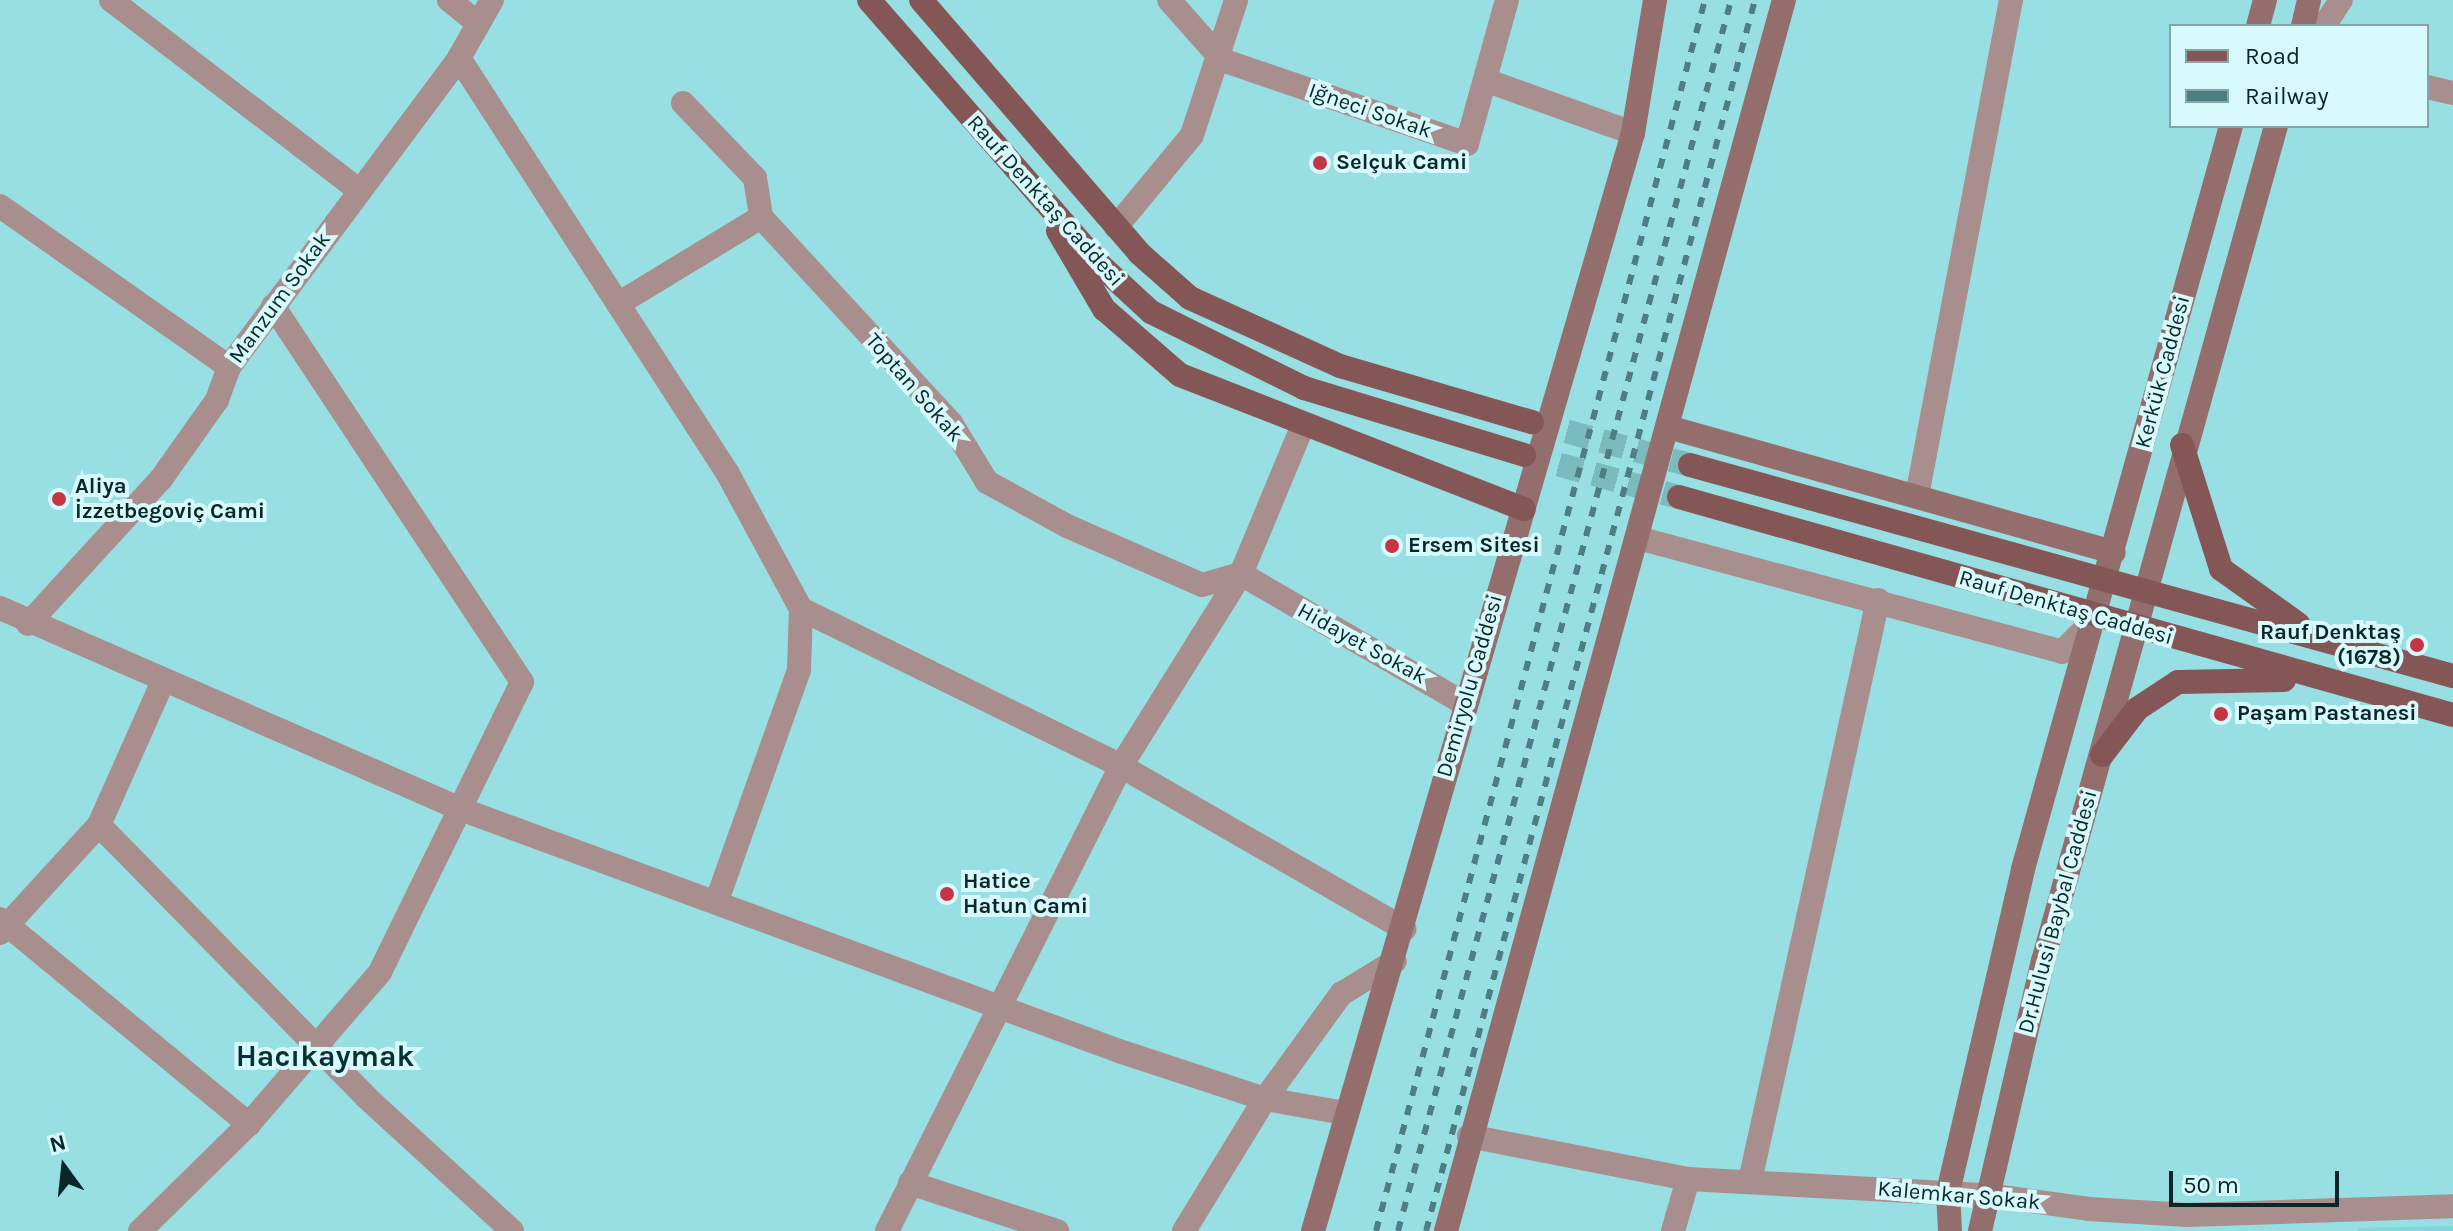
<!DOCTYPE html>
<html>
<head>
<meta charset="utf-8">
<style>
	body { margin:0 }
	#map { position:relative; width:2453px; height:1231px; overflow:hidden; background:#98dfe3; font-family:Karla,sans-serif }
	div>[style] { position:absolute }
	.built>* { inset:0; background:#82d5d9 }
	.primary-tunnel>* { height:24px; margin-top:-12px; transform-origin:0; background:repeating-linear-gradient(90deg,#7bbabe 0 24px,transparent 0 36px) }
	.street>* { height:24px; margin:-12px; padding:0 12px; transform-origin:12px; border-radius:12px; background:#a88e8d }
	.secondary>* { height:24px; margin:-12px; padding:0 12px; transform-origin:12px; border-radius:12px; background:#936e6d }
	.primary>* { height:24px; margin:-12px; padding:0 12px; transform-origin:12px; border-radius:12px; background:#845656 }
	.rail>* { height:6px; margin-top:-3px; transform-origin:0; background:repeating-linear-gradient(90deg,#4d7e81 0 10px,transparent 0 20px) }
	.dots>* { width:22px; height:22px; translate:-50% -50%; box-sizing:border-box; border:4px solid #d7f9fb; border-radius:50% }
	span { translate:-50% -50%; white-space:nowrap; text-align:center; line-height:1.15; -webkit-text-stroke:8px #d7f9fb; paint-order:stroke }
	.street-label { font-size:22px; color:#092729 }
	.poi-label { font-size:22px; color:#092729; font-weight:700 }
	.left { translate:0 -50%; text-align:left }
	.right { translate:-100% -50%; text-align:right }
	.district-label { font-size:30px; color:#093133; font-weight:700 }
	.legend { position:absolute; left:2169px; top:24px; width:260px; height:104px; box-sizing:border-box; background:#d7f9fb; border:2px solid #85a5a7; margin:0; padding:10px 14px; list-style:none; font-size:24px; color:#092729 }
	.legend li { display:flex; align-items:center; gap:16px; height:40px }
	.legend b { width:40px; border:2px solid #85a5a7 }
	.north { position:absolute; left:24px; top:1127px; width:80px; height:80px; -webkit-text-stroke:6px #d7f9fb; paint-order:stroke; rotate:345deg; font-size:22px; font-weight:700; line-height:32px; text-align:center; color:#092729 }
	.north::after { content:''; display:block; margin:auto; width:28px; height:36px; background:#092729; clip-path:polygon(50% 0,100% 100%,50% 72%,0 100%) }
	.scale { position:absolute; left:2169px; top:1171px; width:170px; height:36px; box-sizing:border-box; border:4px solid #092729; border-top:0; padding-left:10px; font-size:24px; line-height:28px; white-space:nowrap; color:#092729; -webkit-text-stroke:6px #d7f9fb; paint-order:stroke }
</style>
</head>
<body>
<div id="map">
	<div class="built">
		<div style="clip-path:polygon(2453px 1226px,2453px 1231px,2358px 1231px,2358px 1228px)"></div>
	</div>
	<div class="primary-tunnel">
		<div style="left:1532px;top:422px;width:164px;rotate:15.2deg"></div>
		<div style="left:1524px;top:455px;width:161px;rotate:15.2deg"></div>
	</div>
	<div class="street">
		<div style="left:111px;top:0;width:312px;rotate:37.5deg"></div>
		<div style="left:449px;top:0;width:33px;rotate:39deg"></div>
		<div style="left:1169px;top:0;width:80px;rotate:48.5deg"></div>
		<div style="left:1222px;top:60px;width:259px;rotate:18.9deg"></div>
		<div style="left:1467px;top:144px;width:149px;rotate:-74.5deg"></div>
		<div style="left:2324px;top:26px;width:31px;rotate:-57deg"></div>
		<div style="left:459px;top:58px;width:495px;rotate:57.1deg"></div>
		<div style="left:728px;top:474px;width:153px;rotate:61.6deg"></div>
		<div style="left:801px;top:609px;width:61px;rotate:91.9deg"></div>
		<div style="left:799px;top:670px;width:247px;rotate:109.6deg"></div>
		<div style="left:1485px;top:80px;width:157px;rotate:19.7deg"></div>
		<div style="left:2427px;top:87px;width:27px;rotate:13deg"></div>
		<div style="left:683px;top:103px;width:104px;rotate:46.2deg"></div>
		<div style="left:755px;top:178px;width:39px;rotate:81deg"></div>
		<div style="left:761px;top:217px;width:280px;rotate:47.3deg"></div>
		<div style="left:951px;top:423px;width:69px;rotate:58.6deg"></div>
		<div style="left:987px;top:482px;width:91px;rotate:28.8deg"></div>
		<div style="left:1067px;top:526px;width:147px;rotate:23.6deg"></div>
		<div style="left:1202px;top:585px;width:41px;rotate:-15.8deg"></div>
		<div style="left:1241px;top:574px;width:255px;rotate:30.1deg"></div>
		<div style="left:0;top:206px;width:280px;rotate:35.1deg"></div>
		<div style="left:1116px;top:227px;width:119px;rotate:-50.4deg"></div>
		<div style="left:1192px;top:135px;width:142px;rotate:-71.9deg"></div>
		<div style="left:618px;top:304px;width:167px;rotate:-31.3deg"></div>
		<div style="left:1917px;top:496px;width:505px;rotate:-79.27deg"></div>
		<div style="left:1638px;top:538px;width:439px;rotate:15deg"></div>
		<div style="left:2062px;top:652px;width:49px;rotate:-45deg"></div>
		<div style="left:0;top:608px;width:505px;rotate:23.57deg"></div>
		<div style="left:463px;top:810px;width:699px;rotate:20.17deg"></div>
		<div style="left:1119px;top:1051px;width:154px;rotate:18.2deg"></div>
		<div style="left:1265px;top:1099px;width:80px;rotate:10deg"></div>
		<div style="left:801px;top:609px;width:356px;rotate:26.1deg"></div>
		<div style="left:1121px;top:766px;width:327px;rotate:29.9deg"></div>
		<div style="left:28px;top:624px;width:197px;rotate:-47.5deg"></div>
		<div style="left:161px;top:479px;width:97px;rotate:-54.7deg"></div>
		<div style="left:217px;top:400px;width:35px;rotate:-70deg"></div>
		<div style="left:229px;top:367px;width:385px;rotate:-53.3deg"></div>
		<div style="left:459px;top:58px;width:67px;rotate:-60.4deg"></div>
		<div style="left:99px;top:825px;width:381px;rotate:45.5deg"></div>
		<div style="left:366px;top:1097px;width:198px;rotate:42.5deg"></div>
		<div style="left:0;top:919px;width:323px;rotate:39.5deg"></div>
		<div style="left:0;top:933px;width:147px;rotate:-47.5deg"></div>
		<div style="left:99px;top:825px;width:158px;rotate:-66deg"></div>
		<div style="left:1469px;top:1136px;width:223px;rotate:11.1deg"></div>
		<div style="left:1688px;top:1179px;width:299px;rotate:3.1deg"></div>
		<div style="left:1987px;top:1195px;width:103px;rotate:7.8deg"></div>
		<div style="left:2089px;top:1209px;width:98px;rotate:3.5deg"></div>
		<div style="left:2187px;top:1215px;width:266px;rotate:-1.9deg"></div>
		<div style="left:1750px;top:1181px;width:595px;rotate:-77.58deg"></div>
		<div style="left:910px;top:1183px;width:155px;rotate:18.1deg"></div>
		<div style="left:140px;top:1231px;width:153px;rotate:-44.5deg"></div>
		<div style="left:249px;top:1124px;width:201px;rotate:-49.2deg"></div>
		<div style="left:380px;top:972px;width:323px;rotate:-63.9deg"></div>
		<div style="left:522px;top:682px;width:451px;rotate:-123.5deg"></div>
		<div style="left:887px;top:1231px;width:521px;rotate:-63.29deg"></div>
		<div style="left:1121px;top:766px;width:226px;rotate:-58deg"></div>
		<div style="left:1241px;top:574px;width:161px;rotate:-67.4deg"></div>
		<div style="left:1184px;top:1231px;width:155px;rotate:-58.5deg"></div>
		<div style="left:1265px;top:1099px;width:130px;rotate:-54.1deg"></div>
		<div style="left:1341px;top:994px;width:63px;rotate:-31.4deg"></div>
		<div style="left:1673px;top:1231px;width:54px;rotate:-73.9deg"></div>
	</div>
	<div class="secondary">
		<div style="left:2258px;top:26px;width:27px;rotate:-75deg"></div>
		<div style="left:2303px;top:26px;width:27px;rotate:-77deg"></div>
		<div style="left:1668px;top:427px;width:463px;rotate:15.7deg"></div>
		<div style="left:1313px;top:1231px;width:1144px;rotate:-73.75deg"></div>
		<div style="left:1633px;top:133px;width:135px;rotate:-80.6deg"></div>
		<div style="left:1446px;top:1231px;width:1277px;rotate:-74.65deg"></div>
		<div style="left:1950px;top:1231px;width:39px;rotate:-93deg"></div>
		<div style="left:1948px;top:1192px;width:332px;rotate:-76.9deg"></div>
		<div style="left:2023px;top:869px;width:772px;rotate:-74.36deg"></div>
		<div style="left:1980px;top:1231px;width:277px;rotate:-76.9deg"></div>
		<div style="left:2043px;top:961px;width:867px;rotate:-74.41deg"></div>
	</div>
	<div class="primary">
		<div style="left:869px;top:0;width:352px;rotate:48.9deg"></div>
		<div style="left:1100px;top:265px;width:69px;rotate:42.7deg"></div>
		<div style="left:1151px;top:312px;width:171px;rotate:26.4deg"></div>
		<div style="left:1304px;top:388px;width:230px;rotate:16.9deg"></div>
		<div style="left:921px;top:0;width:334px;rotate:49.2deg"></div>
		<div style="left:1139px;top:253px;width:68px;rotate:41.4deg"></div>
		<div style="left:1190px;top:298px;width:165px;rotate:24.4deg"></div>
		<div style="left:1340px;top:366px;width:200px;rotate:16.3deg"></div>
		<div style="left:1058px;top:231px;width:91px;rotate:59.5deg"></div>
		<div style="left:1104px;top:309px;width:101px;rotate:41deg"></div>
		<div style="left:1180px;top:375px;width:369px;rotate:21.3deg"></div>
		<div style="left:2182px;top:445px;width:130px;rotate:72.5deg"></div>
		<div style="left:2221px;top:569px;width:95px;rotate:35.5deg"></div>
		<div style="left:1690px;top:465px;width:792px;rotate:15.46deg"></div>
		<div style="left:1679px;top:497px;width:804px;rotate:15.73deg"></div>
		<div style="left:2102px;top:755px;width:58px;rotate:-52.7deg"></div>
		<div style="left:2137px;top:709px;width:49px;rotate:-33.4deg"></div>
		<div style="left:2178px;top:682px;width:106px;rotate:-1.1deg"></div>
	</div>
	<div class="rail">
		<div style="left:1376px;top:1231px;width:1274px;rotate:-75.04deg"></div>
		<div style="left:1398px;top:1231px;width:1275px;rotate:-74.86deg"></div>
		<div style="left:1426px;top:1231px;width:1274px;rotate:-75.04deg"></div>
	</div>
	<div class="dots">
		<div style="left:1320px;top:163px;background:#c53543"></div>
		<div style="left:59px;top:499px;background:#c53543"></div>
		<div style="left:1392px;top:546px;background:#c53543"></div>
		<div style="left:2417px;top:645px;background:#c53543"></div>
		<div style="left:2221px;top:714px;background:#c53543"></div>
		<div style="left:947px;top:894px;background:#c53543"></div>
	</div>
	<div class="street-label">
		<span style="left:1370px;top:111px;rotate:19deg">Iğneci Sokak</span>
		<span style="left:1045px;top:201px;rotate:48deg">Rauf Denktaş Caddesi</span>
		<span style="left:280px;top:298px;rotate:-54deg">Manzum Sokak</span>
		<span style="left:2163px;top:372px;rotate:-75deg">Kerkük Caddesi</span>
		<span style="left:914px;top:388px;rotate:49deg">Toptan Sokak</span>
		<span style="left:2066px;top:608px;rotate:16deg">Rauf Denktaş Caddesi</span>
		<span style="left:1362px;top:644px;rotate:29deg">Hidayet Sokak</span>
		<span style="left:1470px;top:686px;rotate:-74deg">Demiryolu Caddesi</span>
		<span style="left:2058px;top:912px;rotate:-75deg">Dr.Hulusi Baybal Caddesi</span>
		<span style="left:1959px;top:1196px;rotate:5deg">Kalemkar Sokak</span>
	</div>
	<div class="poi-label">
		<span class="left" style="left:1336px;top:163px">Selçuk Cami</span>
		<span class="left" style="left:75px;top:499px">Aliya<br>İzzetbegoviç Cami</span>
		<span class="left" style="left:1408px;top:546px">Ersem Sitesi</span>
		<span class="right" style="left:2401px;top:645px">Rauf Denktaş<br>(1678)</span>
		<span class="left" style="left:2237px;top:714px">Paşam Pastanesi</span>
		<span class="left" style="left:963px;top:894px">Hatice<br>Hatun Cami</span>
	</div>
	<div class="district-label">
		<span style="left:325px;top:1056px">Hacıkaymak</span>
	</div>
	<ul class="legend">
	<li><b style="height:10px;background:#845656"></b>Road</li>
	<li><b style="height:10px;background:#4d7e81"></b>Railway</li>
	</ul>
	<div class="north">N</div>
	<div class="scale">50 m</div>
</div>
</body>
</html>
